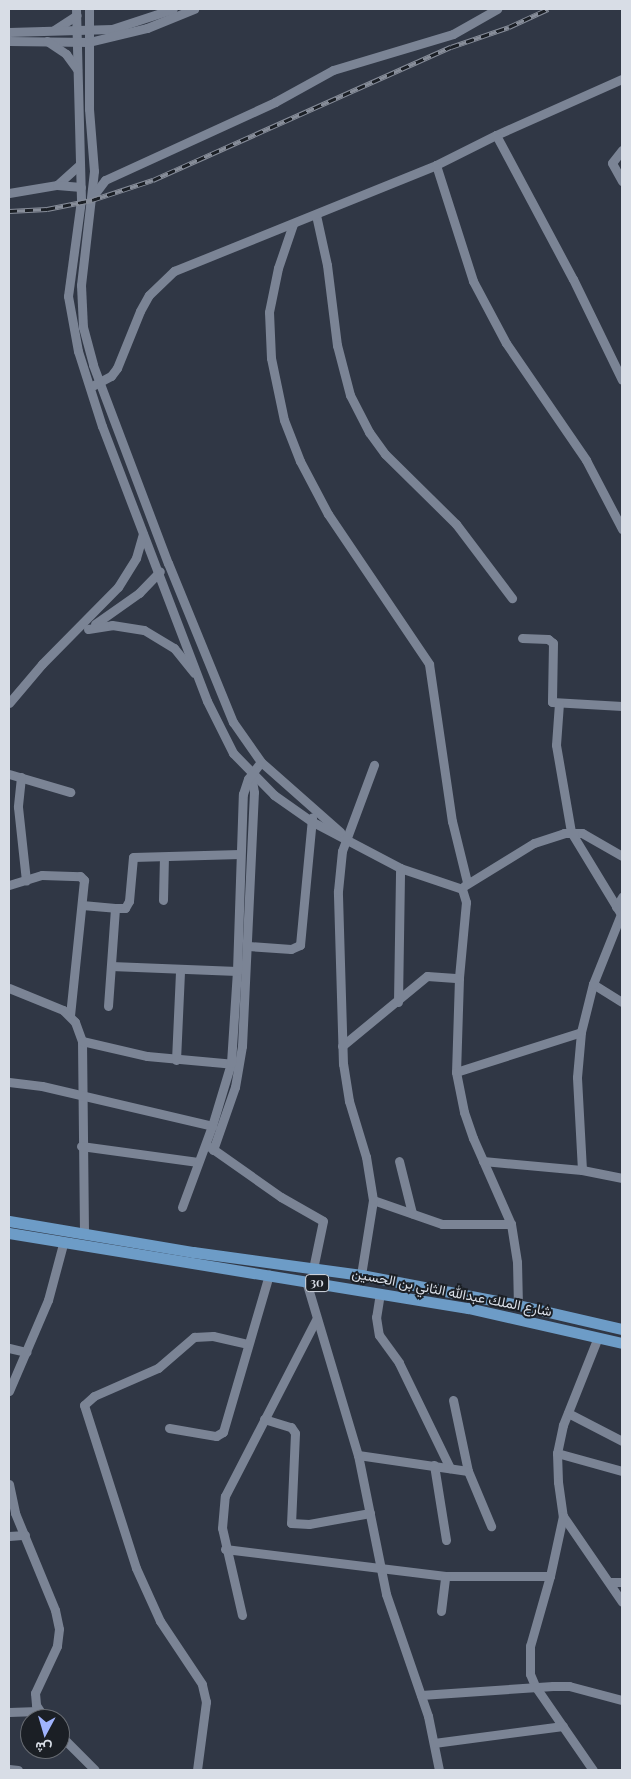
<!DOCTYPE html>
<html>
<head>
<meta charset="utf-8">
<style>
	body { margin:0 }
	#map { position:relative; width:631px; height:1779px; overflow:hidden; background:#303745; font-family:"Playfair Display",Vazirmatn,serif }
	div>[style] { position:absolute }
	.minor>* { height:9px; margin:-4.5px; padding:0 4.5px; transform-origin:4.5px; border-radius:4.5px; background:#7b8495 }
	.major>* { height:11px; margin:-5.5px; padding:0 5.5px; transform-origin:5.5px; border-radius:5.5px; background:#6d9cc7 }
	.rail>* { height:4.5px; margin-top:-2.25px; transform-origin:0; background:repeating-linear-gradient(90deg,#1b1f25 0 8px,#878d99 0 16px); box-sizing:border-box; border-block:1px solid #878d99 }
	span { translate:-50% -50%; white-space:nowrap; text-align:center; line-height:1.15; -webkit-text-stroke:4px #1b1f25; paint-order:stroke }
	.shield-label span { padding:1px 4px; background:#1b1f25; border:1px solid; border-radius:4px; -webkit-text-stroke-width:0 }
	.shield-label { font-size:12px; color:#d8dde6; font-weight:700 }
	.street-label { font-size:14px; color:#d8dde6 }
	.frame { position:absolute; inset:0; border:10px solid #d8dde6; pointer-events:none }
	.north { position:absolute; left:20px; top:1709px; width:50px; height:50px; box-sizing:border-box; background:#1b1f25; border:1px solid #676b72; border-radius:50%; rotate:186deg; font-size:14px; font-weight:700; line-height:20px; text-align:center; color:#d8dde6 }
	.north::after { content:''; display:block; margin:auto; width:18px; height:22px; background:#a0b3fd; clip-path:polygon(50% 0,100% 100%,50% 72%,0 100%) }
</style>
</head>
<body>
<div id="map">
	<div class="minor">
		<div style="left:76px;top:9px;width:191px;rotate:88.5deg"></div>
		<div style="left:81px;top:200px;width:97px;rotate:97.7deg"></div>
		<div style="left:68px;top:296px;width:56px;rotate:79.7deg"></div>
		<div style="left:78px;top:351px;width:79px;rotate:72.3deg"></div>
		<div style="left:102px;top:426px;width:294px;rotate:69.1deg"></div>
		<div style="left:207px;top:701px;width:58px;rotate:63.4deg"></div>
		<div style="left:233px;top:753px;width:59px;rotate:45.7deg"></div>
		<div style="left:274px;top:795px;width:45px;rotate:35.1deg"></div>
		<div style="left:311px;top:821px;width:101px;rotate:27.8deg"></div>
		<div style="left:400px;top:868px;width:65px;rotate:18.7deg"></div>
		<div style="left:462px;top:889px;width:14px;rotate:73deg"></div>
		<div style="left:466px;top:902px;width:76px;rotate:95.3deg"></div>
		<div style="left:459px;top:978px;width:94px;rotate:91.8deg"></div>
		<div style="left:456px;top:1072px;width:41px;rotate:78.7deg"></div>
		<div style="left:464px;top:1112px;width:28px;rotate:71deg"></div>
		<div style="left:473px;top:1138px;width:94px;rotate:66.2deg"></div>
		<div style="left:511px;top:1224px;width:38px;rotate:81deg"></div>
		<div style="left:517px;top:1262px;width:43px;rotate:88.7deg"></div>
		<div style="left:89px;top:9px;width:100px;rotate:90deg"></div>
		<div style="left:89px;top:109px;width:62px;rotate:85.4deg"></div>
		<div style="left:94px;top:171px;width:115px;rotate:96.5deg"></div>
		<div style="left:81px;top:285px;width:42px;rotate:87.3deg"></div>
		<div style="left:83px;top:327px;width:39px;rotate:75deg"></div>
		<div style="left:93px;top:365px;width:212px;rotate:69.3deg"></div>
		<div style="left:168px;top:563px;width:172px;rotate:67.8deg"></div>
		<div style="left:233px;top:722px;width:49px;rotate:55deg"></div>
		<div style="left:261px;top:762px;width:106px;rotate:41.5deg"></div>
		<div style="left:54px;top:30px;width:27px;rotate:-33deg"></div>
		<div style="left:9px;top:32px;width:103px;rotate:-1.7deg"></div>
		<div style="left:112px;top:29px;width:64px;rotate:-18.2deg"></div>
		<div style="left:9px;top:41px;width:80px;rotate:0.7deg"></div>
		<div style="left:89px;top:42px;width:60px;rotate:-13.6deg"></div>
		<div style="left:147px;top:28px;width:51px;rotate:-22deg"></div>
		<div style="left:47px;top:41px;width:23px;rotate:34deg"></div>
		<div style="left:66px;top:54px;width:19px;rotate:54deg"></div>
		<div style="left:496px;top:135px;width:138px;rotate:-24deg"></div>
		<div style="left:622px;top:150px;width:16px;rotate:128deg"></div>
		<div style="left:612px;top:163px;width:21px;rotate:61deg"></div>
		<div style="left:436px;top:165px;width:122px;rotate:72.3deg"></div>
		<div style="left:473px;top:281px;width:70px;rotate:62deg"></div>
		<div style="left:506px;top:343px;width:142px;rotate:55.6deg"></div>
		<div style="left:586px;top:460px;width:78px;rotate:62.4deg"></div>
		<div style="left:57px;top:185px;width:31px;rotate:-42deg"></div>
		<div style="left:9px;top:193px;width:49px;rotate:-9.5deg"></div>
		<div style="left:57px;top:185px;width:24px;rotate:5deg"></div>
		<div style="left:93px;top:196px;width:20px;rotate:-53deg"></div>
		<div style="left:105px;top:180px;width:187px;rotate:-24.6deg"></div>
		<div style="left:275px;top:102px;width:66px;rotate:-28.9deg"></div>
		<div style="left:333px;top:70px;width:125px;rotate:-16.7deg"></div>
		<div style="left:453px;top:34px;width:51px;rotate:-29.6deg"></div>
		<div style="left:316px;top:215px;width:51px;rotate:77.6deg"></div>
		<div style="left:327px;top:265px;width:81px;rotate:82.9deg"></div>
		<div style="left:337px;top:345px;width:52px;rotate:75.4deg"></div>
		<div style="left:350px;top:395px;width:42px;rotate:62.8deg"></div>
		<div style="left:369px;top:432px;width:27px;rotate:54deg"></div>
		<div style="left:385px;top:454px;width:100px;rotate:44.6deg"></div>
		<div style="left:456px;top:524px;width:93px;rotate:52.9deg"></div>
		<div style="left:293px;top:224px;width:46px;rotate:108.8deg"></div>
		<div style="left:278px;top:268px;width:45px;rotate:101.6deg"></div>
		<div style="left:269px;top:312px;width:46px;rotate:87.5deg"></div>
		<div style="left:271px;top:358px;width:63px;rotate:78.2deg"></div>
		<div style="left:284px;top:420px;width:44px;rotate:68.7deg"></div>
		<div style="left:300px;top:461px;width:60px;rotate:62.2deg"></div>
		<div style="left:328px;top:514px;width:181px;rotate:56deg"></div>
		<div style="left:429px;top:664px;width:159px;rotate:81.7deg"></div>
		<div style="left:452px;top:821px;width:63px;rotate:76.2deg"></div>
		<div style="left:94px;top:385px;width:19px;rotate:-28deg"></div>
		<div style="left:111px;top:376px;width:10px;rotate:-53deg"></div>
		<div style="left:117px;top:368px;width:61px;rotate:-68deg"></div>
		<div style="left:140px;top:311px;width:18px;rotate:-61deg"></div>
		<div style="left:149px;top:295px;width:35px;rotate:-44deg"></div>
		<div style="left:174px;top:271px;width:283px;rotate:-22deg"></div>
		<div style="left:436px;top:165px;width:67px;rotate:-26.6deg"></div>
		<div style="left:496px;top:135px;width:163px;rotate:61.9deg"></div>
		<div style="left:573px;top:279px;width:112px;rotate:64.1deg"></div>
		<div style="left:95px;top:624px;width:54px;rotate:-35.2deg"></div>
		<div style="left:139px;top:593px;width:30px;rotate:-46deg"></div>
		<div style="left:88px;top:629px;width:24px;rotate:-9deg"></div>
		<div style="left:112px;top:625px;width:32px;rotate:9deg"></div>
		<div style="left:144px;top:630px;width:35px;rotate:31deg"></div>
		<div style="left:174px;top:648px;width:32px;rotate:51deg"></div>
		<div style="left:522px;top:638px;width:26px;rotate:2deg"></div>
		<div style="left:548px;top:639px;width:6px;rotate:39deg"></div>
		<div style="left:553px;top:643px;width:59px;rotate:91deg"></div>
		<div style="left:552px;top:702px;width:70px;rotate:3.3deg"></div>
		<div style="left:9px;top:703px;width:51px;rotate:-49.8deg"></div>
		<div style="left:42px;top:664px;width:108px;rotate:-45.4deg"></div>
		<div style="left:118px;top:587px;width:34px;rotate:-58deg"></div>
		<div style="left:136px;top:558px;width:25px;rotate:-74deg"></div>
		<div style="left:559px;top:703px;width:42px;rotate:94.1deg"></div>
		<div style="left:556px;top:745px;width:88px;rotate:80.2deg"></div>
		<div style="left:571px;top:832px;width:98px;rotate:58.7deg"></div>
		<div style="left:9px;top:774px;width:64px;rotate:16.4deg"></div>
		<div style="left:21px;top:777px;width:30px;rotate:96deg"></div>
		<div style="left:18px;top:807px;width:74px;rotate:83.8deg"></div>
		<div style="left:9px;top:885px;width:34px;rotate:-17deg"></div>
		<div style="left:42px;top:875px;width:38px;rotate:2deg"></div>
		<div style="left:80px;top:876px;width:6px;rotate:45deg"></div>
		<div style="left:84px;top:880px;width:136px;rotate:95.9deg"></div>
		<div style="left:464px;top:886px;width:82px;rotate:-31.6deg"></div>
		<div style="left:534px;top:843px;width:32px;rotate:-18deg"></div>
		<div style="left:564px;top:833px;width:18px"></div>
		<div style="left:582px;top:833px;width:46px;rotate:29.9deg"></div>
		<div style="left:163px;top:900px;width:43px;rotate:-88.7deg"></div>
		<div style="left:82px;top:905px;width:33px;rotate:5deg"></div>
		<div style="left:616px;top:907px;width:12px;rotate:-59deg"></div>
		<div style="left:248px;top:946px;width:43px;rotate:4deg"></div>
		<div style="left:291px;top:949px;width:10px;rotate:-24deg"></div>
		<div style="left:300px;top:945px;width:128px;rotate:-84.6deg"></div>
		<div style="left:111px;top:966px;width:126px;rotate:2.3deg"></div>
		<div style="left:593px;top:984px;width:34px;rotate:32deg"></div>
		<div style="left:9px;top:988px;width:58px;rotate:22.2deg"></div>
		<div style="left:63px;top:1010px;width:17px;rotate:45deg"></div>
		<div style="left:75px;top:1022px;width:20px;rotate:70deg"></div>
		<div style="left:82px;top:1041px;width:193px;rotate:89.4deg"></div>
		<div style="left:398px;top:1002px;width:134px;rotate:-89.1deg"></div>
		<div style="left:108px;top:1006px;width:98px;rotate:-85.9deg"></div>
		<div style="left:115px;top:908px;width:10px"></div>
		<div style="left:125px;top:908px;width:8px;rotate:-60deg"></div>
		<div style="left:129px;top:901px;width:44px;rotate:-84.8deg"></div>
		<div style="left:133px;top:857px;width:107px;rotate:-1.6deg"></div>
		<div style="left:82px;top:1041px;width:67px;rotate:13deg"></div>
		<div style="left:147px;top:1056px;width:88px;rotate:5.2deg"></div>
		<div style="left:342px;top:1046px;width:110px;rotate:-39.5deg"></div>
		<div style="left:427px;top:976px;width:32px;rotate:4deg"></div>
		<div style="left:176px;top:1060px;width:89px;rotate:-87.4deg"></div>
		<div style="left:456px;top:1072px;width:131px;rotate:-17.7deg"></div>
		<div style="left:9px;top:1082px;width:33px;rotate:7deg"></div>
		<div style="left:42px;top:1086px;width:175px;rotate:13.2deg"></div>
		<div style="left:81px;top:1146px;width:118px;rotate:7.8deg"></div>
		<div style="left:210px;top:1147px;width:87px;rotate:35.2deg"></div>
		<div style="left:281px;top:1197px;width:48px;rotate:29.7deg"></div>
		<div style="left:323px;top:1221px;width:49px;rotate:101.8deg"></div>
		<div style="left:213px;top:1150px;width:67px;rotate:-70.8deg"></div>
		<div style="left:235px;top:1087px;width:42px;rotate:-80.3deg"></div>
		<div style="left:242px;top:1046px;width:254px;rotate:-87.3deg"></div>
		<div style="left:254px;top:792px;width:17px;rotate:-100deg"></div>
		<div style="left:399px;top:1161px;width:54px;rotate:76deg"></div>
		<div style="left:483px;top:1161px;width:99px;rotate:5.2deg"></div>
		<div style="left:582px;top:1170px;width:41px;rotate:11.3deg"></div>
		<div style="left:582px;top:1170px;width:93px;rotate:-93.1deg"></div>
		<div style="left:577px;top:1077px;width:45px;rotate:-84.9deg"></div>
		<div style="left:581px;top:1032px;width:49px;rotate:-76deg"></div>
		<div style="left:593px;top:984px;width:75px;rotate:-68.2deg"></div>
		<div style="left:373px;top:1200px;width:73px;rotate:19.2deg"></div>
		<div style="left:442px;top:1224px;width:69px"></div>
		<div style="left:182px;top:1207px;width:86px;rotate:-69.7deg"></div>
		<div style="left:212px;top:1126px;width:66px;rotate:-73.2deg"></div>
		<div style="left:231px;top:1063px;width:92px;rotate:-86.3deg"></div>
		<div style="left:237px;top:971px;width:177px;rotate:-88.1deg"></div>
		<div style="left:243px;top:794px;width:16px;rotate:-72deg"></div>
		<div style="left:248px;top:779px;width:21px;rotate:-53deg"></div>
		<div style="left:361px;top:1275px;width:76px;rotate:-80.9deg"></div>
		<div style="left:373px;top:1200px;width:44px;rotate:-99.2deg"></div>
		<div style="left:366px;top:1157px;width:59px;rotate:-106.9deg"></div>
		<div style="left:349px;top:1101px;width:37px;rotate:-99deg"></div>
		<div style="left:343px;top:1064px;width:173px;rotate:-91.7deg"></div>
		<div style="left:338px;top:891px;width:40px;rotate:-84.3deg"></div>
		<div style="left:342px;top:851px;width:92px;rotate:-69.6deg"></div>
		<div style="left:306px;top:1281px;width:182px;rotate:73.4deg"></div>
		<div style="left:358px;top:1455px;width:142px;rotate:78.6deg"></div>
		<div style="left:386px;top:1594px;width:129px;rotate:71deg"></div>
		<div style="left:428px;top:1716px;width:55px;rotate:78.5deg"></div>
		<div style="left:380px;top:1293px;width:24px;rotate:99deg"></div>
		<div style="left:376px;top:1317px;width:18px;rotate:81deg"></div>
		<div style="left:379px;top:1335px;width:34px;rotate:54deg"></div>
		<div style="left:399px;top:1363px;width:117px;rotate:64.1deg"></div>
		<div style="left:598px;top:1337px;width:95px;rotate:111.7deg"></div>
		<div style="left:563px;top:1425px;width:29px;rotate:102deg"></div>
		<div style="left:557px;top:1453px;width:29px;rotate:88deg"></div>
		<div style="left:558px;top:1482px;width:34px;rotate:82deg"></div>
		<div style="left:563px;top:1516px;width:104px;rotate:55.5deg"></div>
		<div style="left:9px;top:1348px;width:18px;rotate:13deg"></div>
		<div style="left:9px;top:1391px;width:99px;rotate:-66.8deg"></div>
		<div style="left:48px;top:1300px;width:58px;rotate:-75deg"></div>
		<div style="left:453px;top:1400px;width:73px;rotate:78.1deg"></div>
		<div style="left:468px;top:1471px;width:60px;rotate:67.3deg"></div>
		<div style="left:568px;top:1413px;width:61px;rotate:27.4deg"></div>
		<div style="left:264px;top:1419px;width:28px;rotate:17deg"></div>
		<div style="left:291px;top:1427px;width:7px;rotate:56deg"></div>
		<div style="left:295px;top:1433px;width:90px;rotate:92.5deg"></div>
		<div style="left:291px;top:1523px;width:18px;rotate:3deg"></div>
		<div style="left:309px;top:1524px;width:62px;rotate:-10.2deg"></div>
		<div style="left:169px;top:1428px;width:48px;rotate:9.7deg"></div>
		<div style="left:216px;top:1436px;width:8px;rotate:-30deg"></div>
		<div style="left:223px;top:1432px;width:164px;rotate:-73.7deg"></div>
		<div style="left:557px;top:1453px;width:67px;rotate:15.5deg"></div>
		<div style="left:358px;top:1455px;width:111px;rotate:8.3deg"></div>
		<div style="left:434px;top:1465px;width:76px;rotate:80.9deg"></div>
		<div style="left:9px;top:1484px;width:30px;rotate:78deg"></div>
		<div style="left:15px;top:1513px;width:105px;rotate:67.6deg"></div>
		<div style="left:55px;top:1610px;width:19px;rotate:78deg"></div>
		<div style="left:59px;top:1629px;width:17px;rotate:97deg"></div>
		<div style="left:57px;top:1646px;width:52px;rotate:115.1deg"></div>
		<div style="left:35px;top:1693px;width:12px;rotate:85deg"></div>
		<div style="left:36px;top:1705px;width:17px;rotate:57deg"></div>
		<div style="left:563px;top:1516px;width:61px;rotate:102.2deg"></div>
		<div style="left:550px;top:1576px;width:73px;rotate:105.9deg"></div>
		<div style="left:530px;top:1646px;width:28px;rotate:90deg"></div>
		<div style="left:530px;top:1674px;width:13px;rotate:67deg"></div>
		<div style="left:535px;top:1686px;width:102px;rotate:55.4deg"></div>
		<div style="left:9px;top:1536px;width:16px;rotate:-4deg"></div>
		<div style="left:225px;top:1549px;width:222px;rotate:7deg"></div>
		<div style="left:445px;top:1576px;width:105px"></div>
		<div style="left:609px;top:1582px;width:13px"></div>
		<div style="left:441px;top:1611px;width:35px;rotate:-83deg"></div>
		<div style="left:242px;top:1615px;width:89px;rotate:-102.9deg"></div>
		<div style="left:222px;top:1528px;width:32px;rotate:-85deg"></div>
		<div style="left:225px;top:1496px;width:198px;rotate:-62.7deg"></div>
		<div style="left:421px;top:1695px;width:132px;rotate:-3.9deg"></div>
		<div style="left:553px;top:1686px;width:16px"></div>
		<div style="left:569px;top:1686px;width:55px;rotate:14.8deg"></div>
		<div style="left:9px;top:1712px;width:29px;rotate:-2deg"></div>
		<div style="left:60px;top:1735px;width:49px;rotate:45deg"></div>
		<div style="left:434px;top:1743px;width:130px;rotate:-7.5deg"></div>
		<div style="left:9px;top:1769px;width:9px;rotate:6deg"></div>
		<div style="left:197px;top:1770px;width:69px;rotate:-82.5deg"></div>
		<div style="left:206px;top:1702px;width:18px;rotate:-103deg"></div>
		<div style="left:202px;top:1684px;width:76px;rotate:-123.7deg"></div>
		<div style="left:160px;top:1621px;width:58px;rotate:-114.4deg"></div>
		<div style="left:136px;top:1568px;width:171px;rotate:-107.7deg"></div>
		<div style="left:84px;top:1405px;width:13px;rotate:-42deg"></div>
		<div style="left:94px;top:1396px;width:70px;rotate:-23.6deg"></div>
		<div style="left:158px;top:1368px;width:48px;rotate:-40.7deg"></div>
		<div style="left:194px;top:1337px;width:19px;rotate:-3deg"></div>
		<div style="left:213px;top:1336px;width:35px;rotate:13deg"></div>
	</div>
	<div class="major">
		<div style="left:9px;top:1221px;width:187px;rotate:9.6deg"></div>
		<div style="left:193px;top:1252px;width:170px;rotate:7.8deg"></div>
		<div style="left:361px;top:1275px;width:160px;rotate:10.8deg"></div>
		<div style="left:518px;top:1305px;width:107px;rotate:13deg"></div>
		<div style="left:9px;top:1233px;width:465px;rotate:9.3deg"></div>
		<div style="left:468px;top:1308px;width:158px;rotate:12.8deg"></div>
	</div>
	<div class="rail">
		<div style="left:9px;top:211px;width:38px;rotate:-3deg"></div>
		<div style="left:47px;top:209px;width:46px;rotate:-11.3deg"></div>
		<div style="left:92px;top:200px;width:64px;rotate:-18.2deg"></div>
		<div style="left:153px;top:180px;width:326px;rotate:-24.1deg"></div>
		<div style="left:451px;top:47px;width:61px;rotate:-19deg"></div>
		<div style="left:509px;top:27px;width:43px;rotate:-24.8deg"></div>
	</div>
	<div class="shield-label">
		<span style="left:317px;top:1283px">30</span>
	</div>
	<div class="street-label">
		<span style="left:452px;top:1292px;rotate:11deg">شارع الملك عبدالله الثاني بن الحسين</span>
	</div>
	<div class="frame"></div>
	<div class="north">ش</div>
</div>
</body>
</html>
